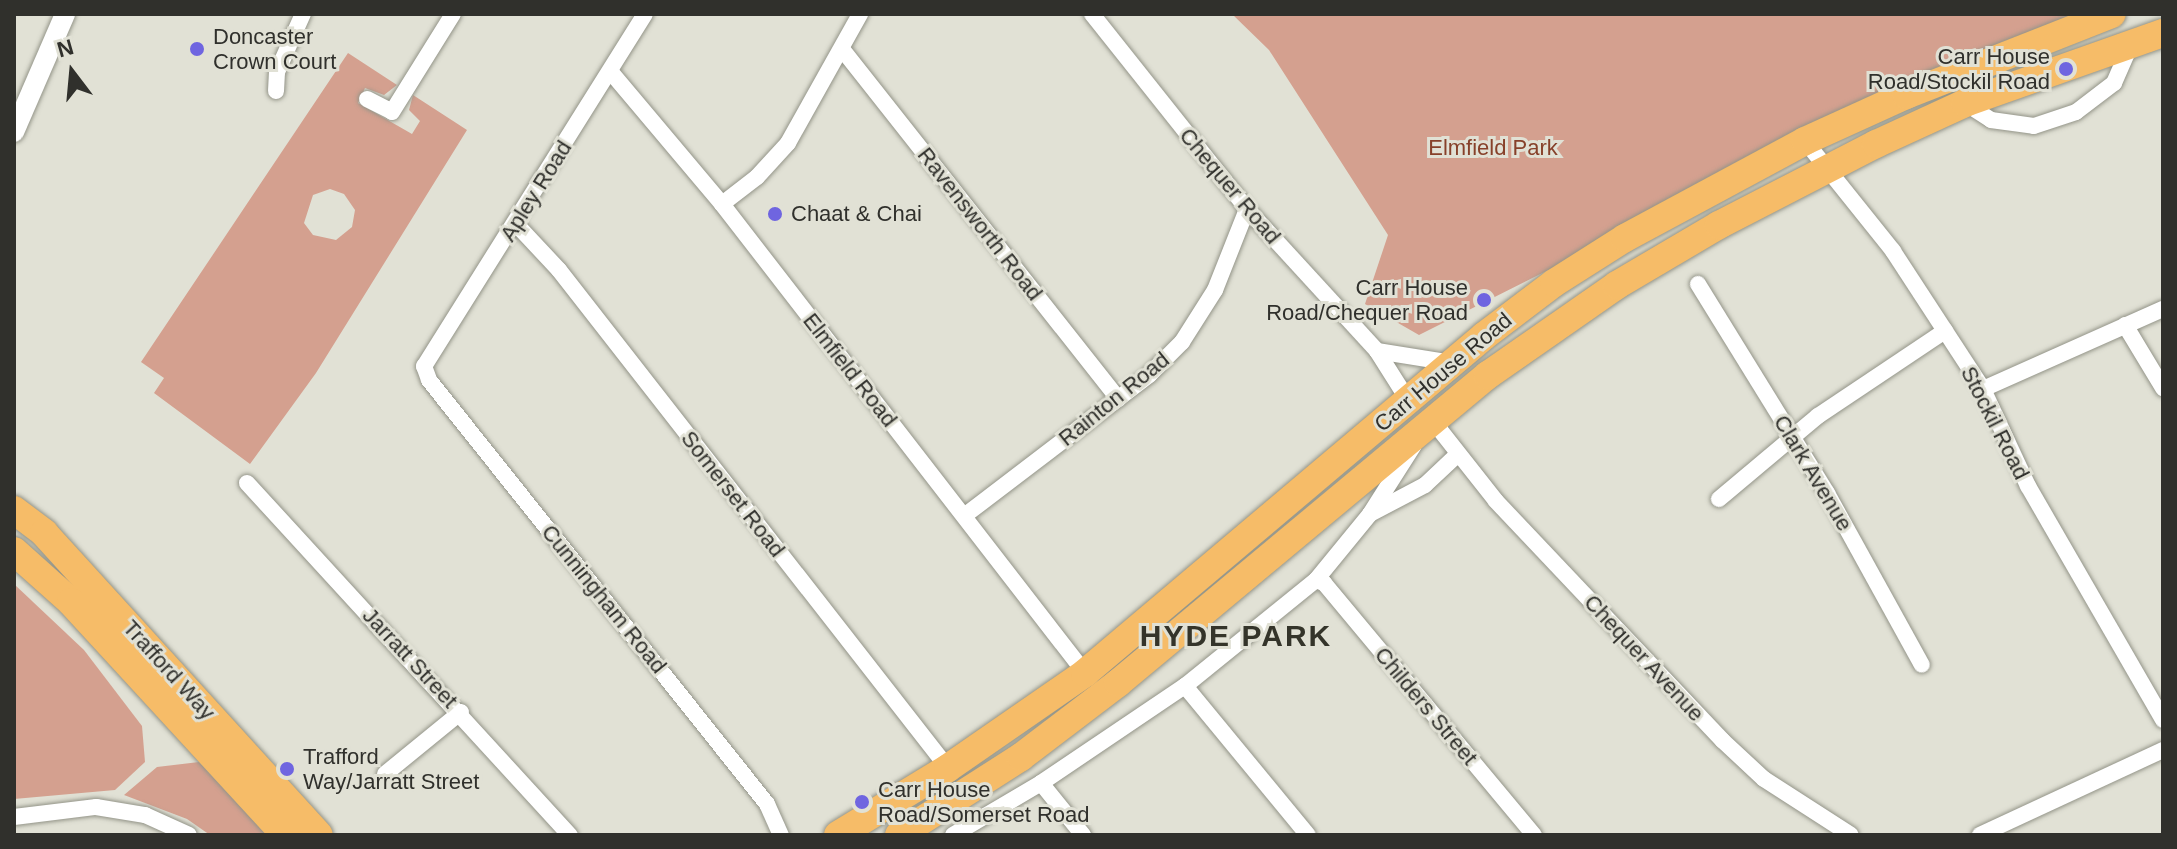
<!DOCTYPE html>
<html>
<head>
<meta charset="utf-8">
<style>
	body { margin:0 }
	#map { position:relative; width:2177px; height:849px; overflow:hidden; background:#e1e1d5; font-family:Arial,sans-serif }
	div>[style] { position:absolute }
	.green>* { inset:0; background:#d4a08f }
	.roads { filter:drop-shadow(0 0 2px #939488) drop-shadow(0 0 2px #939488) }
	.minor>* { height:16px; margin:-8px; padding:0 8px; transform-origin:8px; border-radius:8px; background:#fff }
	.tertiary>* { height:20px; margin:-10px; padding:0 10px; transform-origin:10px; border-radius:10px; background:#fff }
	.trunk>* { height:28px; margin:-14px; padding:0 14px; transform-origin:14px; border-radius:14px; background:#f6bc68 }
	.dots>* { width:22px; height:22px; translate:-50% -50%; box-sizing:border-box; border:4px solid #e1e1d5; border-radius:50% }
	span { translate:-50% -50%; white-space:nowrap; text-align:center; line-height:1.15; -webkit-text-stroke:6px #e1e1d5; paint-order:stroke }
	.poi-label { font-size:22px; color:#30302c }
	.left { translate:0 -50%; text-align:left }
	.right { translate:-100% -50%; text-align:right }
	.park-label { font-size:22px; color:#87412a }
	.street-label { font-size:22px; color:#30302c }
	.district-label { font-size:30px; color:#34342a; font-weight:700; letter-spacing:2px }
	.frame { position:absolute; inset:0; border:16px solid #30302c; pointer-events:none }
	.north { position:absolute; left:32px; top:32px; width:80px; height:80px; -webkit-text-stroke:6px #e1e1d5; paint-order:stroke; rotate:344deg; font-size:22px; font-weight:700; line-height:32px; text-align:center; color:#30302c }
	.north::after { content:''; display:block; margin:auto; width:28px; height:36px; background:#30302c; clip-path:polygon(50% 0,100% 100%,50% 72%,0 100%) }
</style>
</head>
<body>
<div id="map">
	<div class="green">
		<div style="clip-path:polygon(1232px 14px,2112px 14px,1805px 141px,1419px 335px,1365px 304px,1388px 235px,1269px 50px)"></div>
		<div style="clip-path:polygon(evenodd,348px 53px,397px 85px,384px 95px,365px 88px,358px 103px,412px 134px,420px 121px,409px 110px,413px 95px,467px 130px,316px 373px,250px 464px,154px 393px,164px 378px,141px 362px,348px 53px,330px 189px,344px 194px,355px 210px,352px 227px,336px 240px,313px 235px,304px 223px,313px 195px,330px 189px)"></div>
		<div style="clip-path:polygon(14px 584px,84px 650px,142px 726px,145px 762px,115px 790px,14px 799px)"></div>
		<div style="clip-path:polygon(199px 762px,267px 835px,210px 835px,187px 819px,124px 795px,157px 767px)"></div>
	</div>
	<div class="roads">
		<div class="minor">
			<div style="left:645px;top:14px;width:416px;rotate:122.1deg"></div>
			<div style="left:424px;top:366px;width:15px;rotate:70deg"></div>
			<div style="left:429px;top:380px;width:542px;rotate:51.44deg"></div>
			<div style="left:767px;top:804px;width:34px;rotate:66deg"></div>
			<div style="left:1092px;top:14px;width:249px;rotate:51.5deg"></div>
			<div style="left:1247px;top:209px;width:193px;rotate:47.5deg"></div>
			<div style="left:1377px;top:351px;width:58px;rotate:57.7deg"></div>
			<div style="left:842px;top:49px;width:446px;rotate:51.7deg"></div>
			<div style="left:610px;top:71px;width:174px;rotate:49.9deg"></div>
			<div style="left:722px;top:204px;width:593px;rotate:52.26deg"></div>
			<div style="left:276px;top:91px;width:19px;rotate:-87deg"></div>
			<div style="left:277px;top:72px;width:64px;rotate:-65.9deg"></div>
			<div style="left:367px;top:99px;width:28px;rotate:27deg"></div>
			<div style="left:392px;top:112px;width:115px;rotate:-58.1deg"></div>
			<div style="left:1965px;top:103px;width:31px;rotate:33deg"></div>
			<div style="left:1991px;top:120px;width:43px;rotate:7.9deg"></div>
			<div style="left:2034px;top:126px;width:44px;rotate:-18.4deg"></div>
			<div style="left:2076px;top:112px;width:48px;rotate:-37.3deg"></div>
			<div style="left:2114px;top:83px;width:45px;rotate:-66.3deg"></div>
			<div style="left:1805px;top:141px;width:141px;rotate:51.3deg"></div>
			<div style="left:1893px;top:251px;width:165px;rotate:56.9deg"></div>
			<div style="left:1983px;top:389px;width:107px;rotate:65.1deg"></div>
			<div style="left:2028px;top:486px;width:270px;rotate:60deg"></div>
			<div style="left:722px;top:204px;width:44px;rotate:-37.6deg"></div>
			<div style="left:757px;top:177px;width:46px;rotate:-47.6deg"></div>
			<div style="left:788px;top:143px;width:148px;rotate:-60.8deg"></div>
			<div style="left:516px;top:224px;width:63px;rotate:46.9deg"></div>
			<div style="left:559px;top:270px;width:632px;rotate:52.01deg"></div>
			<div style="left:1698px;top:284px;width:246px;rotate:58.3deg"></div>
			<div style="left:1827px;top:493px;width:196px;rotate:61.1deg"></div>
			<div style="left:2125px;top:325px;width:74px;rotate:58.9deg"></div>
			<div style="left:1377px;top:351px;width:76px;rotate:9.1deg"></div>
			<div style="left:1983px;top:389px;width:197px;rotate:-24deg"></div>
			<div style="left:1440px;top:414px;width:16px;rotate:90deg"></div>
			<div style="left:1440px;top:430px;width:90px;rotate:51.7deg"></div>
			<div style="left:1496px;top:501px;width:329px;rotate:46.6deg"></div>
			<div style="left:1722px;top:740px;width:57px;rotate:42.9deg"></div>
			<div style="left:1764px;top:779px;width:103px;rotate:32.8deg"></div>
			<div style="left:247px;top:483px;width:478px;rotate:47.5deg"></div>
			<div style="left:1719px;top:499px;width:129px;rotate:-40deg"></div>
			<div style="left:1818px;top:416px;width:153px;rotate:-33.8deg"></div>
			<div style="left:1370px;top:514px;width:62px;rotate:-27.8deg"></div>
			<div style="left:1425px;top:485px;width:44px;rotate:-43.2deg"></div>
			<div style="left:964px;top:516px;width:233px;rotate:-37.3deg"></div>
			<div style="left:1149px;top:375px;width:47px;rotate:-45deg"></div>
			<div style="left:1182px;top:342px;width:62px;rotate:-57.6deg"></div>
			<div style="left:1215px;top:290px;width:87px;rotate:-68.4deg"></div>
			<div style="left:1316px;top:580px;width:9px;rotate:21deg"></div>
			<div style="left:1324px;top:583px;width:328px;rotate:50.2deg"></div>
			<div style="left:1185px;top:686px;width:193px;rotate:50.5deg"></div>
			<div style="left:385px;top:774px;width:98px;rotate:-39.2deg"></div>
			<div style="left:1041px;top:783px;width:67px;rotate:51.1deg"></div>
			<div style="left:14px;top:817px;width:83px;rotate:-7deg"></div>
			<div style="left:96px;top:807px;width:50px;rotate:9.3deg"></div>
			<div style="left:145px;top:815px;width:48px;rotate:24.4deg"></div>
			<div style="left:953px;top:835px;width:102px;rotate:-30.6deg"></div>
			<div style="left:1041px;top:783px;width:174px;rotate:-34deg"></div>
			<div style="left:1185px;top:686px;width:169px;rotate:-39deg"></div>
			<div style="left:1316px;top:580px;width:85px;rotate:-50.7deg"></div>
			<div style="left:1370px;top:514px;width:82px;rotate:-57.5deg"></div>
			<div style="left:1980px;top:835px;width:202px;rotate:-24.9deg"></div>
		</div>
		<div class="tertiary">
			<div style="left:14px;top:132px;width:129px;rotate:-66.6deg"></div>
		</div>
		<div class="trunk">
			<div style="left:14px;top:510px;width:38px;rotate:37deg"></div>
			<div style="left:44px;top:533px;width:408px;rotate:47.7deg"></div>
			<div style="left:14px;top:551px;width:76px;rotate:41.8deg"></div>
			<div style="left:71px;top:602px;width:316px;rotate:47.4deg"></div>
			<div style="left:838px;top:835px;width:129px;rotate:-31.3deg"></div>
			<div style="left:948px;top:768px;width:167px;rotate:-34.7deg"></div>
			<div style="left:1085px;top:673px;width:522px;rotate:-40.18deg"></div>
			<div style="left:1484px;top:336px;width:88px;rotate:-37.1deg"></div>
			<div style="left:1554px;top:283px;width:84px;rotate:-32.4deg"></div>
			<div style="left:1625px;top:238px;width:204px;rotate:-28.3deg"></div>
			<div style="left:1805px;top:141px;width:111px;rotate:-24.5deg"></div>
			<div style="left:1906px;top:95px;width:221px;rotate:-21.5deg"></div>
			<div style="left:899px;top:835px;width:145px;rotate:-32.6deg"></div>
			<div style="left:1021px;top:757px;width:122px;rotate:-37.3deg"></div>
			<div style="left:1118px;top:683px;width:481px;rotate:-39.8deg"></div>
			<div style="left:1488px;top:375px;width:157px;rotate:-34.9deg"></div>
			<div style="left:1617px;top:285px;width:118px;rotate:-30.5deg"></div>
			<div style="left:1719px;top:225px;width:177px;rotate:-27.3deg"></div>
			<div style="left:1876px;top:144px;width:98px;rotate:-24.7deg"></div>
			<div style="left:1965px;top:103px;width:210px;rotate:-19.5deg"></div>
		</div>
	</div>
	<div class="dots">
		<div style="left:197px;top:49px;background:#6f65e0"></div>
		<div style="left:2066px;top:69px;background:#6f65e0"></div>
		<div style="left:775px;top:214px;background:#6f65e0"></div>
		<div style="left:1484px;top:300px;background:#6f65e0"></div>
		<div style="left:287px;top:769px;background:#6f65e0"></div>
		<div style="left:862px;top:802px;background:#6f65e0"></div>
	</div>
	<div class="poi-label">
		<span class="left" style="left:213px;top:49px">Doncaster<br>Crown Court</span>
		<span class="right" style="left:2050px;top:69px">Carr House<br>Road/Stockil Road</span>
		<span class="left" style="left:791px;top:214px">Chaat &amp; Chai</span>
		<span class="right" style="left:1468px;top:300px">Carr House<br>Road/Chequer Road</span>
		<span class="left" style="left:303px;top:769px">Trafford<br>Way/Jarratt Street</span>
		<span class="left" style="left:878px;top:802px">Carr House<br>Road/Somerset Road</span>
	</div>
	<div class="park-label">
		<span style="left:1493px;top:148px">Elmfield Park</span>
	</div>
	<div class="street-label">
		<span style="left:1230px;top:186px;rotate:50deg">Chequer Road</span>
		<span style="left:536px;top:191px;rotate:-58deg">Apley Road</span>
		<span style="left:980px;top:224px;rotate:52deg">Ravensworth Road</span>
		<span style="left:850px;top:370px;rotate:52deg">Elmfield Road</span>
		<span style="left:1443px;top:372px;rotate:-40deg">Carr House Road</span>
		<span style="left:1114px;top:399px;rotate:-39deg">Rainton Road</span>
		<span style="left:1995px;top:423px;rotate:63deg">Stockil Road</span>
		<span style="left:1813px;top:473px;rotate:59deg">Clark Avenue</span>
		<span style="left:733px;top:494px;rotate:52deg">Somerset Road</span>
		<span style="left:604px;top:599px;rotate:51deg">Cunningham Road</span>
		<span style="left:410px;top:658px;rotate:47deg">Jarratt Street</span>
		<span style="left:1644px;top:658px;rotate:47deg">Chequer Avenue</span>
		<span style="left:169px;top:670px;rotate:48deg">Trafford Way</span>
		<span style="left:1426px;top:706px;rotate:50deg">Childers Street</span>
	</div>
	<div class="district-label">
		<span style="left:1236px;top:636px">HYDE PARK</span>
	</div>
	<div class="frame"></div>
	<div class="north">N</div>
</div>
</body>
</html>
